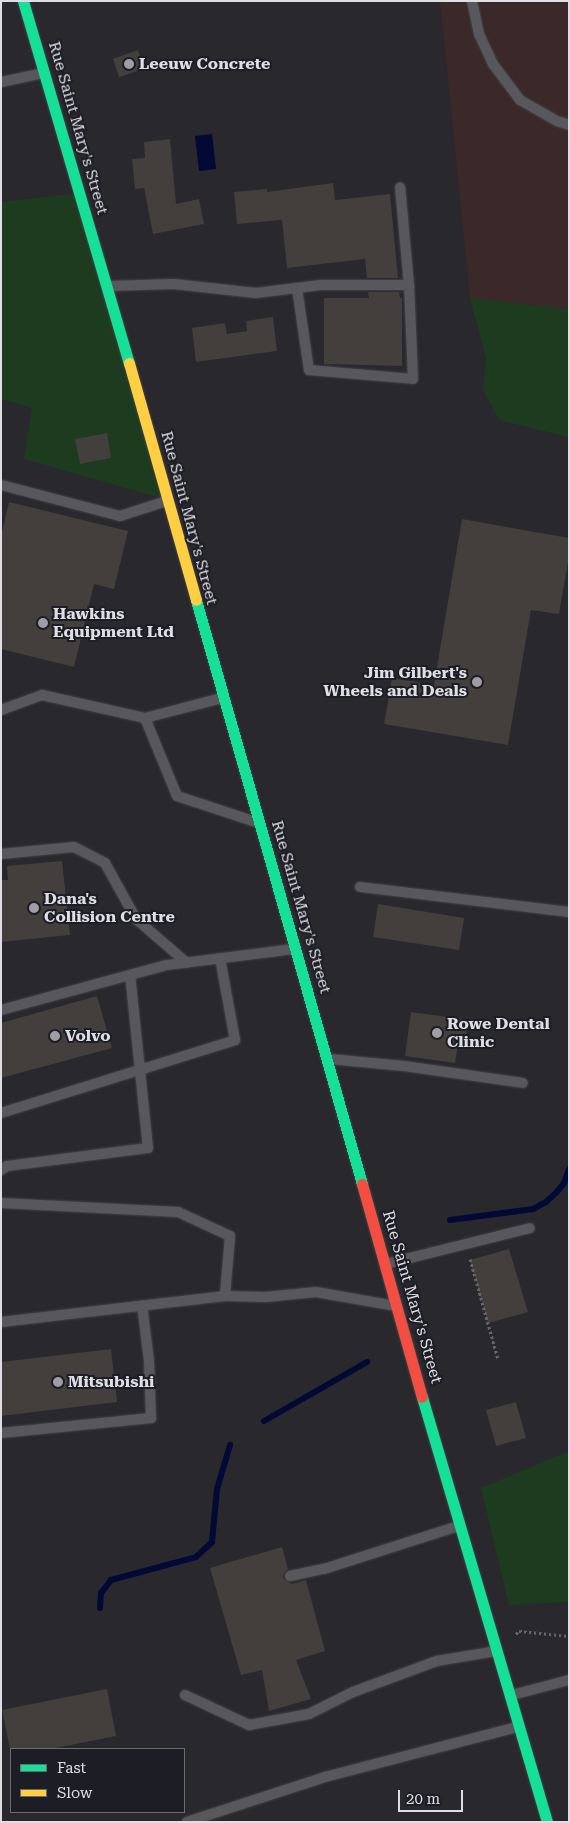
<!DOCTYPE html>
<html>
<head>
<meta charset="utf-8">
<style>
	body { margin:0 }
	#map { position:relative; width:570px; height:1823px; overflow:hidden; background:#28282d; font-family:"Roboto Serif",serif }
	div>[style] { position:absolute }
	.industrial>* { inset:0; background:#3a2928 }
	.green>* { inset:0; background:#1d3c1f }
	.water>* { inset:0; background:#040835 }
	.stream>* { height:6px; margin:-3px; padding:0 3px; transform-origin:3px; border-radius:3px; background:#040835 }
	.building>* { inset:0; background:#423f3c }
	.path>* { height:3px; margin-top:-1.5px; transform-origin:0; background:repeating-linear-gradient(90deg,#666669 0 2.5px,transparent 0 5px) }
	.roads { filter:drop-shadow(0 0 1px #434346) drop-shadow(0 0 1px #434346) }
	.lane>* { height:10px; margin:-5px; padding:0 5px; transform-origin:5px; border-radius:5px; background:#58585c }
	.fast>* { height:11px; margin:-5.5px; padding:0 5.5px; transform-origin:5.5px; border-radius:5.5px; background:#16e098 }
	.slow>* { height:11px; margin:-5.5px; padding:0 5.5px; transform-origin:5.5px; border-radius:5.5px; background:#ffcf43 }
	.jam>* { height:11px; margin:-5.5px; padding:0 5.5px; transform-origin:5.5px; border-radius:5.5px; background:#f24e42 }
	.dots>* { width:14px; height:14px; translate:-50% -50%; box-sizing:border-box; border:2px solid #1d1d25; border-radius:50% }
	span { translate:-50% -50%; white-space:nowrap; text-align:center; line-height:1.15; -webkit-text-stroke:4px #1d1d25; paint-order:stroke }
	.poi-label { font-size:16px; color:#dedee4; font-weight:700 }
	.left { translate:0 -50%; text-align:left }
	.right { translate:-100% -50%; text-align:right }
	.street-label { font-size:16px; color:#dedee4 }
	.frame { position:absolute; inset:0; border:2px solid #dedee4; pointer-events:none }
	.legend { position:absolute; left:10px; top:1748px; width:175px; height:65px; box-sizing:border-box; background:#1d1d25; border:1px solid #6a6a71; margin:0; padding:6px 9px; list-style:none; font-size:15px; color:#dedee4 }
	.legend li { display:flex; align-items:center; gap:10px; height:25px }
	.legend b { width:25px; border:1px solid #6a6a71 }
	.scale { position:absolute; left:398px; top:1790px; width:65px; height:22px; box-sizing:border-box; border:2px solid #dedee4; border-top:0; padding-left:6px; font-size:15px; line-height:18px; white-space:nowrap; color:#dedee4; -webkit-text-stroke:4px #1d1d25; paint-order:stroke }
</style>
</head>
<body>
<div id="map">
	<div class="industrial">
		<div style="clip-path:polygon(440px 1px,569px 1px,569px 309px,470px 298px)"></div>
	</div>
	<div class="green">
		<div style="clip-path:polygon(79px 193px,168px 500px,24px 459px,32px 408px,1px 399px,1px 202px)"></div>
		<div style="clip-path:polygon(470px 298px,569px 309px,569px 437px,499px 420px,483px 390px,486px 358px)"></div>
		<div style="clip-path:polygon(569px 1451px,569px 1602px,509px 1605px,481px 1488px)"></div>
	</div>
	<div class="water">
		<div style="clip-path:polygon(212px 134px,216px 169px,199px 171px,195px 136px)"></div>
	</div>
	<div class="stream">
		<div style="left:450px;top:1220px;width:84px;rotate:-7.5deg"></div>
		<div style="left:533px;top:1209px;width:15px;rotate:-28deg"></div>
		<div style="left:546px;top:1202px;width:13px;rotate:-42deg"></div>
		<div style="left:556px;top:1193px;width:13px;rotate:-51deg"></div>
		<div style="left:564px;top:1183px;width:15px;rotate:-70deg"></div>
		<div style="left:264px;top:1421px;width:119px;rotate:-29.8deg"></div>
		<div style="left:100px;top:1608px;width:15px;rotate:-86deg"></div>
		<div style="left:101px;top:1593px;width:16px;rotate:-52deg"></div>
		<div style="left:111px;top:1580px;width:88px;rotate:-15.1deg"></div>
		<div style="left:196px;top:1557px;width:22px;rotate:-43deg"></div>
		<div style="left:212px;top:1542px;width:53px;rotate:-84.6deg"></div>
		<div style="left:217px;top:1489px;width:46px;rotate:-73.5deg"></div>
	</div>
	<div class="building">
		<div style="clip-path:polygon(138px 50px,144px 69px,119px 77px,113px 59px)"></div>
		<div style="clip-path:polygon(170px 139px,176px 204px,199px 199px,204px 224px,153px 234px,144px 188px,135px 189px,132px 159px,145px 158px,144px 142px)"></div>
		<div style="clip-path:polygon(333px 183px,335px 200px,390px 194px,398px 278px,367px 278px,365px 259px,287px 268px,282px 220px,237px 224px,234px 192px,267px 189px,267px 192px)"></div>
		<div style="clip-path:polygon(368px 292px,399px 292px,400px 298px,402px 298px,402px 366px,324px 364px,324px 298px,369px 298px)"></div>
		<div style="clip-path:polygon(273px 317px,277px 351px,196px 362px,192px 328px,225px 323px,227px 334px,247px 331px,246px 321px)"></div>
		<div style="clip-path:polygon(107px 433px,111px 458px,80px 464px,75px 439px)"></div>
		<div style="clip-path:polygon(9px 502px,128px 531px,114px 589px,94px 584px,74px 667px,1px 649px,1px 536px)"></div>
		<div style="clip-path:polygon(462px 519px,569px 538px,569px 557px,559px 614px,531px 610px,508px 745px,384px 724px,392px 678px,434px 685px)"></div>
		<div style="clip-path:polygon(62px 861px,70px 935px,1px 942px,1px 880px,8px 880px,7px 866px)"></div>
		<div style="clip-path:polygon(378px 904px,464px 918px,459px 950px,373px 937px)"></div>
		<div style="clip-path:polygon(97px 996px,112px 1048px,1px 1078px,1px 1023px)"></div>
		<div style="clip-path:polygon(411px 1012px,462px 1019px,461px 1028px,467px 1029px,464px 1045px,458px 1044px,455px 1063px,405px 1056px)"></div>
		<div style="clip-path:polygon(509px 1249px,528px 1312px,488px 1323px,470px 1260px)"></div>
		<div style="clip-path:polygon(111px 1349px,117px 1402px,1px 1416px,1px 1362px)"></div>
		<div style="clip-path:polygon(516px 1402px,526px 1438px,496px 1446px,486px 1410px)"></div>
		<div style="clip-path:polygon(282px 1547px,288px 1569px,284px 1573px,283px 1578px,292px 1584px,306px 1580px,325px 1651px,296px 1660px,311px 1699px,269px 1711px,262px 1670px,241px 1675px,210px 1568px)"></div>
		<div style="clip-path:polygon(107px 1689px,116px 1736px,51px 1749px,10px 1749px,2px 1710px)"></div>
	</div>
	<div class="path">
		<div style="left:470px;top:1259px;width:104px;rotate:74.4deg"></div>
		<div style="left:516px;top:1634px;width:4px;rotate:-45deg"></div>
		<div style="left:519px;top:1631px;width:50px;rotate:5.7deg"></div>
	</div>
	<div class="roads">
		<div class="lane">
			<div style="left:472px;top:1px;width:34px;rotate:78deg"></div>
			<div style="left:479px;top:34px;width:33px;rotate:65deg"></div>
			<div style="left:493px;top:64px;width:45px;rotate:53.1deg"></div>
			<div style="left:520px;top:100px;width:43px;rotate:29.6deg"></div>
			<div style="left:557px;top:121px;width:13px;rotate:18deg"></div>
			<div style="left:1px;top:82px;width:44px;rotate:-11.8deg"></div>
			<div style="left:108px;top:286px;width:66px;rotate:-1.7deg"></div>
			<div style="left:174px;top:284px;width:82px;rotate:6.3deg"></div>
			<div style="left:256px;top:293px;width:65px;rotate:-7deg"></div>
			<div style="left:321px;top:285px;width:88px"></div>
			<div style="left:409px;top:285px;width:98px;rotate:-95.2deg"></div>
			<div style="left:297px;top:288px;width:83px;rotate:81.7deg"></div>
			<div style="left:309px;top:370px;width:104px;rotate:4.9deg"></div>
			<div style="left:413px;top:379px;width:94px;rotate:-92.4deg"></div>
			<div style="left:1px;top:485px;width:123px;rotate:14.6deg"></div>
			<div style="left:120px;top:516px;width:49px;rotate:-17.7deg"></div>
			<div style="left:1px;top:710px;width:44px;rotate:-20.1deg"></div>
			<div style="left:42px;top:695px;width:106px;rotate:12.6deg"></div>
			<div style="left:145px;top:718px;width:80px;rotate:-14.6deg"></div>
			<div style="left:145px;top:718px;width:84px;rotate:67.7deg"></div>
			<div style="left:177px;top:796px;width:83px;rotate:18.2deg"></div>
			<div style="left:1px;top:854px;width:73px;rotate:-5.5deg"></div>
			<div style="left:74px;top:847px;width:35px;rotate:27deg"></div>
			<div style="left:105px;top:863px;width:64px;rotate:61deg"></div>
			<div style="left:136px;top:919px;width:67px;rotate:40.8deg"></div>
			<div style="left:360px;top:887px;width:210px;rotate:6.8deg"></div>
			<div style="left:1px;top:1010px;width:172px;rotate:-15.2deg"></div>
			<div style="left:167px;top:965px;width:127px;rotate:-7.2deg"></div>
			<div style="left:330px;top:1059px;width:74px;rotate:5.4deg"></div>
			<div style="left:404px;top:1066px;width:120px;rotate:8.1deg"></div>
			<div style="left:1px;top:1113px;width:245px;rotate:-17.3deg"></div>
			<div style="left:235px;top:1040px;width:83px;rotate:-100.4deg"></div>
			<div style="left:1px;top:1170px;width:7px;rotate:-34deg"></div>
			<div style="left:7px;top:1166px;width:142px;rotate:-7.3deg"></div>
			<div style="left:148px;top:1148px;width:174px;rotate:-95.9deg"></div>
			<div style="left:1px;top:1203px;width:177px;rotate:2.9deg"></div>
			<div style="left:178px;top:1212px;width:57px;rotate:24.8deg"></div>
			<div style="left:230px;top:1236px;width:60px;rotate:94.8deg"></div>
			<div style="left:386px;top:1264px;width:148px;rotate:-14deg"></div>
			<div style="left:1px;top:1322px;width:226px;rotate:-6.6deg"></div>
			<div style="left:225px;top:1296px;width:41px;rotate:1.4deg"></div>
			<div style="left:266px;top:1297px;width:50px;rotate:-5.7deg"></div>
			<div style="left:316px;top:1292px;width:80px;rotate:10deg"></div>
			<div style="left:1px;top:1433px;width:151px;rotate:-5.7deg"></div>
			<div style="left:151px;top:1418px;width:57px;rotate:-92deg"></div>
			<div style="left:149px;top:1361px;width:56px;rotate:-97.1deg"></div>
			<div style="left:290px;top:1576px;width:35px;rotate:-12deg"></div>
			<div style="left:324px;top:1569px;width:142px;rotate:-17.7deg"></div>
			<div style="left:185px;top:1695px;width:71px;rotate:25.1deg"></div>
			<div style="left:249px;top:1725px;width:61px;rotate:-10.4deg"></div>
			<div style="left:309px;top:1714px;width:49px;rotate:-26.6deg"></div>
			<div style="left:353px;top:1692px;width:90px;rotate:-20.3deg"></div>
			<div style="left:437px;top:1661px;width:61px;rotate:-9.5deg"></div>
			<div style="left:512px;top:1695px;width:59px;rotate:-14.7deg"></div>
			<div style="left:187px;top:1822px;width:145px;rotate:-18.1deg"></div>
			<div style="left:325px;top:1777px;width:198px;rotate:-14.6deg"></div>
		</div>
		<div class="fast">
			<div style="left:23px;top:1px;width:377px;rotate:73.7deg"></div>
			<div style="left:196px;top:600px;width:607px;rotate:74.13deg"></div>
			<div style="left:422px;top:1397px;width:443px;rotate:73.6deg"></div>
		</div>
		<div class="slow">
			<div style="left:129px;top:363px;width:246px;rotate:74.2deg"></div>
		</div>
		<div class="jam">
			<div style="left:362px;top:1184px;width:221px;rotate:74.3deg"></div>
		</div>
	</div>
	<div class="dots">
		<div style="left:129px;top:64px;background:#9e9ea4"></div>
		<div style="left:43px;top:623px;background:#9e9ea4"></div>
		<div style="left:477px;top:682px;background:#9e9ea4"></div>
		<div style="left:34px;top:908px;background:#9e9ea4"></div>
		<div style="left:437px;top:1033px;background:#9e9ea4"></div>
		<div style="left:55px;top:1036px;background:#9e9ea4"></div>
		<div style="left:58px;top:1382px;background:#9e9ea4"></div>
	</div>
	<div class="poi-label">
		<span class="left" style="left:139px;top:64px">Leeuw Concrete</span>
		<span class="left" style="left:53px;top:623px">Hawkins<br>Equipment Ltd</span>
		<span class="right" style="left:467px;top:682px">Jim Gilbert's<br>Wheels and Deals</span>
		<span class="left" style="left:44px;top:908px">Dana's<br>Collision Centre</span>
		<span class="left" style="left:447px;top:1033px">Rowe Dental<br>Clinic</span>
		<span class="left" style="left:65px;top:1036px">Volvo</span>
		<span class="left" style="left:68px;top:1382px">Mitsubishi</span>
	</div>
	<div class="street-label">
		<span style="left:78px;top:128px;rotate:74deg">Rue Saint Mary's Street</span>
		<span style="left:189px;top:518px;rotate:75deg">Rue Saint Mary's Street</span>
		<span style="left:301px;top:907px;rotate:74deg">Rue Saint Mary's Street</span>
		<span style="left:412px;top:1297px;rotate:74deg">Rue Saint Mary's Street</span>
	</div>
	<div class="frame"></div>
	<ul class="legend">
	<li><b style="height:6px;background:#16e098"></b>Fast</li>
	<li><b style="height:6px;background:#ffcf43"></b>Slow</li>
	</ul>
	<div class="scale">20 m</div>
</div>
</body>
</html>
